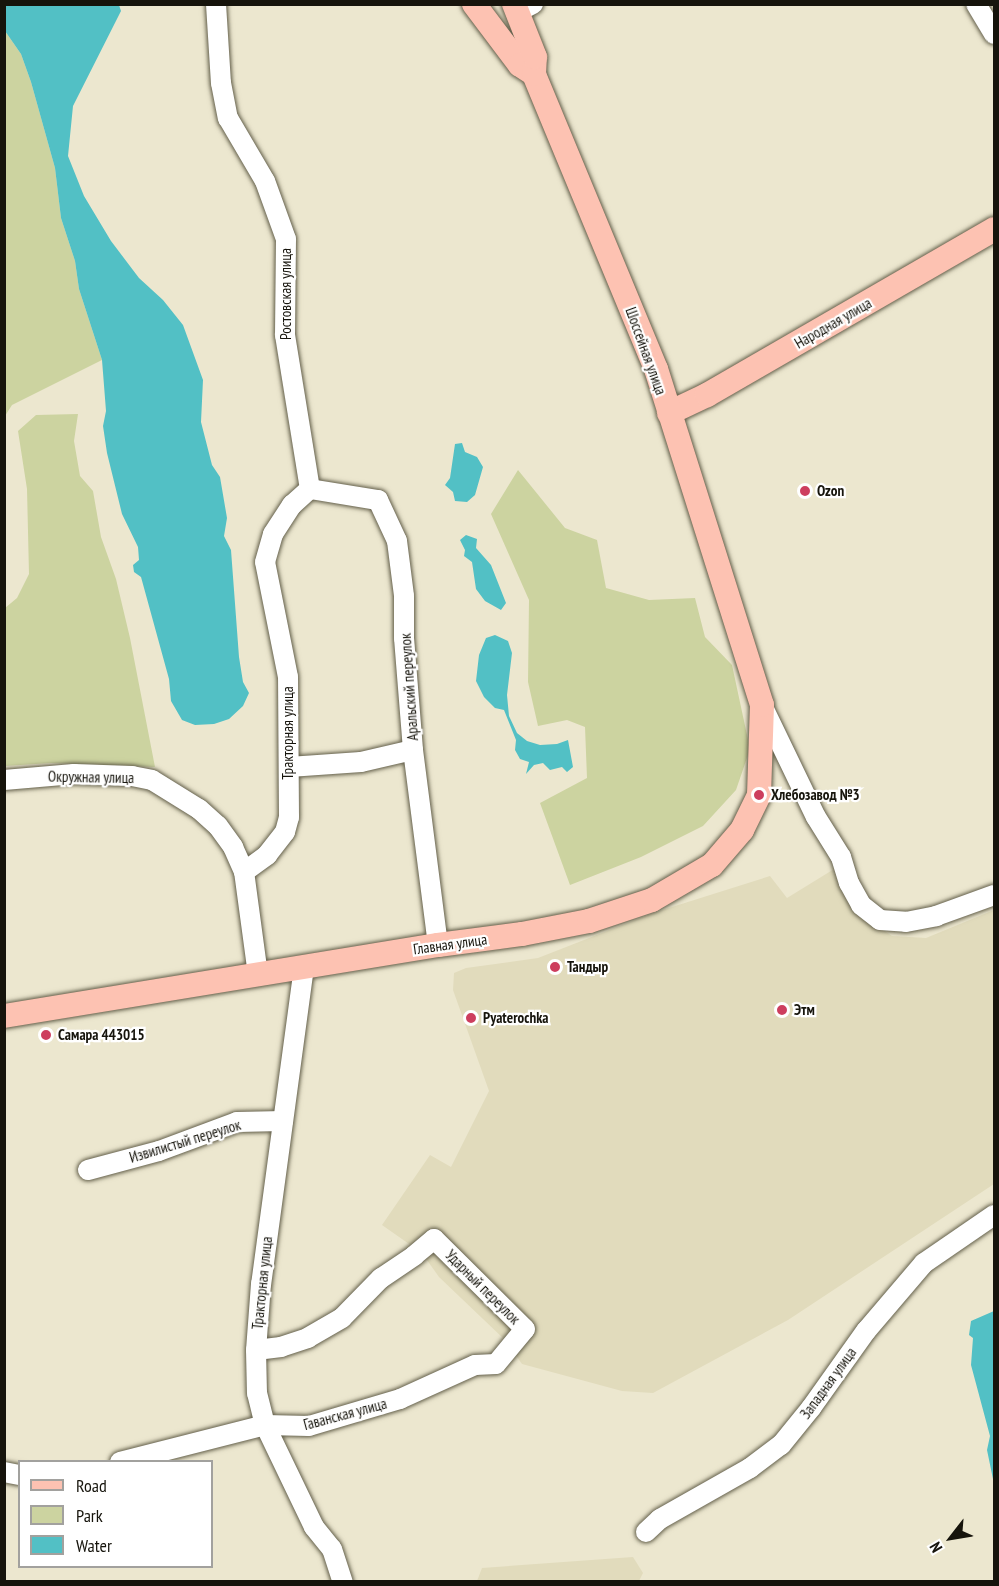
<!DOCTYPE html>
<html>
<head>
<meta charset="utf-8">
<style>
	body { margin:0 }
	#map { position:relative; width:999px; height:1586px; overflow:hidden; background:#ece7cf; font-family:"PT Sans Narrow",sans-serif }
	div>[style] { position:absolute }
	.built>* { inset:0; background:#e1dbbc }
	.green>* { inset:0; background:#ccd3a0 }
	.water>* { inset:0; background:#52c0c5 }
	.roads { filter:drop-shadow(0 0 2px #635f4a) drop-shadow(0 0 2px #635f4a) }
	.minor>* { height:20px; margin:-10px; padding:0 10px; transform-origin:10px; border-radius:10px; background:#fff }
	.major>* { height:24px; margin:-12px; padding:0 12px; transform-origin:12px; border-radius:12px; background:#fdc2b2 }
	.dots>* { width:16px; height:16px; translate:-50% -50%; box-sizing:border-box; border:3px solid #fff; border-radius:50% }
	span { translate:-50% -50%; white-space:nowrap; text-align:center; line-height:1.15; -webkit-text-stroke:4.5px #fff; paint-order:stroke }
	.street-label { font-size:15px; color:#16140c }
	.poi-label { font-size:15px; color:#16140c; font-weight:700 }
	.left { translate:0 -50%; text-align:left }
	.frame { position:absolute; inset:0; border:6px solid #16140c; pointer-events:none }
	.legend { position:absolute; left:18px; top:1460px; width:195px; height:108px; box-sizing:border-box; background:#fff; border:2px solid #a2a19e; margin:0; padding:8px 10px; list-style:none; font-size:18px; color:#16140c }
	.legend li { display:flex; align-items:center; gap:12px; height:30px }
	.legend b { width:30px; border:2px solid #a2a19e }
	.north { position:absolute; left:921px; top:1508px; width:60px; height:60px; -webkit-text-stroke:4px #fff; paint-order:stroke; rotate:239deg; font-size:16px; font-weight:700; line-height:24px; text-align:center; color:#16140c }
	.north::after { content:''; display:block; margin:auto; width:21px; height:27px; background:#16140c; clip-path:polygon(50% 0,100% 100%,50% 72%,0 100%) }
</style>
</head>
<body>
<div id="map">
	<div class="built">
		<div style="clip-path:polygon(839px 866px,861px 914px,892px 936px,926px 938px,994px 910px,994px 1184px,788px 1320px,653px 1393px,622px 1391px,522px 1364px,505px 1340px,439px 1277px,422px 1253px,382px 1225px,430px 1155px,451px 1167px,489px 1091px,453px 990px,454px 973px,466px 968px,538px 958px,653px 913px,770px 876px,787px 898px)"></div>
		<div style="clip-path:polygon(633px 1557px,643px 1573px,639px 1581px,477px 1581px,482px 1568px)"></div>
	</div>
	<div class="green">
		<div style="clip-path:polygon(5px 31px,21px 54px,31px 82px,55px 168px,61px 218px,75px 261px,79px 289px,102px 360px,12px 405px,5px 416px)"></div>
		<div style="clip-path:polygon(78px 414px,74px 441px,80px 476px,93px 491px,101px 537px,116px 579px,130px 638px,155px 767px,51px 763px,5px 766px,5px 608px,17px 598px,29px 574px,27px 489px,18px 431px,36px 415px)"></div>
		<div style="clip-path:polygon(518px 470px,565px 528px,597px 540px,606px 588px,649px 600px,695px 598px,705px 637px,732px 665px,750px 749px,736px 790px,703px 826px,641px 857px,570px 885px,540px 803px,587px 778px,585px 727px,567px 720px,538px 726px,528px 682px,529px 600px,491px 514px)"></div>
	</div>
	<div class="water">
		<div style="clip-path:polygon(4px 5px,119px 5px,121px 11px,73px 106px,68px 156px,84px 196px,111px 241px,139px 278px,163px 300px,183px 325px,203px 380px,201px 422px,212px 465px,220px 477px,227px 518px,224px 536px,231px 550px,239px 657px,243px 682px,249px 693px,243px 706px,229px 719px,214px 724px,195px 725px,182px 720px,171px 701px,169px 679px,141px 577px,134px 572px,133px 565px,139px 560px,138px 547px,122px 514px,107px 453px,103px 426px,106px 411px,102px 360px,79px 289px,75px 261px,61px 218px,55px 168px,31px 82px,21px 54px,5px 31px)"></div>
		<div style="clip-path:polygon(462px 443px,465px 452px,477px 457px,483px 467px,475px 495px,467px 502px,455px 501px,453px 492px,445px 485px,450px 478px,455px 444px)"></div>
		<div style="clip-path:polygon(466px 535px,477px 539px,476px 548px,491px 565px,506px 603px,501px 610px,485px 601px,476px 589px,472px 562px,464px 556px,465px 550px,460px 540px)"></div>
		<div style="clip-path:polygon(495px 635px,508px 641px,512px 653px,507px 695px,509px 716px,517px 733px,527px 741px,540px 745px,557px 744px,568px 740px,573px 767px,567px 772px,562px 767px,550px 770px,543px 763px,534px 765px,526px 774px,529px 762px,520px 759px,515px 750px,516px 740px,504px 710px,495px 708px,484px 697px,476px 681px,479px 655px,486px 638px)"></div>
		<div style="clip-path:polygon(994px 1311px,994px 1484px,987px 1450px,990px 1436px,971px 1365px,973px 1338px,969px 1335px,971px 1321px)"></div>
	</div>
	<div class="roads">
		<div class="minor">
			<div style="left:216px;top:4px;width:79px;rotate:86.4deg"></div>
			<div style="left:221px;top:83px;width:36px;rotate:79deg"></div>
			<div style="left:228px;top:118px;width:73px;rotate:59.6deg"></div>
			<div style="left:265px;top:181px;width:62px;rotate:70.1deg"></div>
			<div style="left:286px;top:239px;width:96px;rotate:90.6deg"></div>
			<div style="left:285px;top:335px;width:156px;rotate:80.8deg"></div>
			<div style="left:976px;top:4px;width:35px;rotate:59deg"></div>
			<div style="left:517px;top:12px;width:18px;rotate:-27deg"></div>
			<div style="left:310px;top:489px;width:69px;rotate:9.2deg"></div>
			<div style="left:378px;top:500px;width:45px;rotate:65.1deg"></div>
			<div style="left:397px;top:541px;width:55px;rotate:82.7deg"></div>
			<div style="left:404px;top:596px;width:42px;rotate:90deg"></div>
			<div style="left:404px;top:638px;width:112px;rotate:85.4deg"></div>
			<div style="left:413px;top:750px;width:197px;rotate:82.7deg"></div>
			<div style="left:762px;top:705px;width:124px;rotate:64.3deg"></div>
			<div style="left:816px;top:817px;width:47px;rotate:58deg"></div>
			<div style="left:841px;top:857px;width:27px;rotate:73deg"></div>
			<div style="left:849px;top:883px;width:25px;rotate:61deg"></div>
			<div style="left:861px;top:905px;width:24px;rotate:38deg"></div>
			<div style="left:880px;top:920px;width:26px;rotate:4deg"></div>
			<div style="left:906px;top:922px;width:31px;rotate:-11deg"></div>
			<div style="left:936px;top:916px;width:62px;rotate:-19.9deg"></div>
			<div style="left:289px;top:767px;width:72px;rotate:-4deg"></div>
			<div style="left:361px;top:762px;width:53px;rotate:-13deg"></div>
			<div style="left:4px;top:780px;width:70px;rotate:-4.9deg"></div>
			<div style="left:74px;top:774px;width:58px;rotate:2deg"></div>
			<div style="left:132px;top:776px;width:20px;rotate:11deg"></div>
			<div style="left:152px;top:780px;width:55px;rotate:31.7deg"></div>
			<div style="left:199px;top:809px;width:25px;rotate:42deg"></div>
			<div style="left:218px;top:826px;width:26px;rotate:54deg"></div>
			<div style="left:233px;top:847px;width:27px;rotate:66deg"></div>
			<div style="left:304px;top:967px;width:320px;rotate:97.7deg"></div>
			<div style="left:261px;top:1284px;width:66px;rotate:94.3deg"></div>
			<div style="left:256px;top:1350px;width:43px;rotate:88.7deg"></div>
			<div style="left:257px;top:1393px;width:33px;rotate:76deg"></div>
			<div style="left:265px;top:1425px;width:113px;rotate:64.3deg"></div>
			<div style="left:314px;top:1527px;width:28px;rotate:51deg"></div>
			<div style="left:332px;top:1549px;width:35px;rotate:72deg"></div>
			<div style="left:258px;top:975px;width:104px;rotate:-97.7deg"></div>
			<div style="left:244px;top:872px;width:29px;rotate:-36deg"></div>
			<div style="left:267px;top:855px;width:29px;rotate:-52deg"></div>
			<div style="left:285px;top:832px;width:16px;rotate:-75deg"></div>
			<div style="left:289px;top:817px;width:140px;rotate:-90.4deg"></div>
			<div style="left:288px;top:677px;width:117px;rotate:-101.3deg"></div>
			<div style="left:265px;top:562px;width:29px;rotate:-74deg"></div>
			<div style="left:273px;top:534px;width:35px;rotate:-57deg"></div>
			<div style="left:292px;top:505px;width:24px;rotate:-42deg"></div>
			<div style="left:88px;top:1170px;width:73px;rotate:-15deg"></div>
			<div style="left:159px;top:1151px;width:83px;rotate:-20.4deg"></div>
			<div style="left:237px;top:1122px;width:46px;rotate:-1.2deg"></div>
			<div style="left:120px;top:1462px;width:150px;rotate:-14.3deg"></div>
			<div style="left:265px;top:1425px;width:44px;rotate:1.3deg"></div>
			<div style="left:309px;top:1426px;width:95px;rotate:-16.5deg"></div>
			<div style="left:400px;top:1399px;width:82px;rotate:-24.4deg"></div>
			<div style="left:475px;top:1365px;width:21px;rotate:-3deg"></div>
			<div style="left:496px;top:1364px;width:45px;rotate:-50.4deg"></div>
			<div style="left:525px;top:1329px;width:128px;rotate:-135.3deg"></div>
			<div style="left:434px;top:1239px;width:26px;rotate:140deg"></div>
			<div style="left:414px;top:1256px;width:40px;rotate:146deg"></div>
			<div style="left:381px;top:1278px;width:56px;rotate:134.3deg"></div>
			<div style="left:342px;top:1318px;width:39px;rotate:150deg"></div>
			<div style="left:308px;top:1338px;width:28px;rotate:162deg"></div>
			<div style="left:281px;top:1347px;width:25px;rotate:173deg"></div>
			<div style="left:4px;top:1472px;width:16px;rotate:11deg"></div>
			<div style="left:646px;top:1532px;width:19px;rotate:-43deg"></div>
			<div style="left:660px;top:1519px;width:103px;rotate:-29.5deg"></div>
			<div style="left:750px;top:1468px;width:39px;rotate:-37deg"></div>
			<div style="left:781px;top:1445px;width:48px;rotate:-51deg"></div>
			<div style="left:811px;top:1408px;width:95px;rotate:-54.5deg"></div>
			<div style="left:866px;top:1331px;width:89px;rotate:-49.5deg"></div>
			<div style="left:924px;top:1263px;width:85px;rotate:-34.4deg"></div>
		</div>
		<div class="major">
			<div style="left:474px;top:4px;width:76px;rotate:53deg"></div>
			<div style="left:520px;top:65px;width:17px;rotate:33deg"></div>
			<div style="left:669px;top:413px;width:42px;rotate:-25.3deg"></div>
			<div style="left:707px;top:395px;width:332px;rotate:-30deg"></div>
			<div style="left:4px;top:1016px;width:440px;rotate:-9.3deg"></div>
			<div style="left:438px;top:945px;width:85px;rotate:-7.5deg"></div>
			<div style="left:522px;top:934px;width:68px;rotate:-11deg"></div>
			<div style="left:589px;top:921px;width:66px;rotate:-18.4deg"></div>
			<div style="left:652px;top:900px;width:69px;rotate:-30.3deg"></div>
			<div style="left:712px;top:865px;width:46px;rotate:-49.4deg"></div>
			<div style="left:742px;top:830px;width:39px;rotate:-64deg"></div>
			<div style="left:759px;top:795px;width:90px;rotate:-88.1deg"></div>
			<div style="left:762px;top:705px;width:352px;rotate:-107.5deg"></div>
			<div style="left:656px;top:369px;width:319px;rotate:-112.5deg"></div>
			<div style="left:534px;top:74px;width:17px;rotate:-87deg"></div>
			<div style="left:535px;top:57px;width:57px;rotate:-111.6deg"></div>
		</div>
	</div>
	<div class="dots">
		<div style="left:805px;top:491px;background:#cd3e5e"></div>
		<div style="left:759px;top:795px;background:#cd3e5e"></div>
		<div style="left:555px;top:967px;background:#cd3e5e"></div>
		<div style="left:782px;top:1010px;background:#cd3e5e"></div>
		<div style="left:471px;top:1018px;background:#cd3e5e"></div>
		<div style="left:46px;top:1035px;background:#cd3e5e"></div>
	</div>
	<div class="street-label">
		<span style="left:286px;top:294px;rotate:-90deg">Ростовская улица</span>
		<span style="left:833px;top:323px;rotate:-30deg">Народная улица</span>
		<span style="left:646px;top:351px;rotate:70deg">Шоссейная улица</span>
		<span style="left:409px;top:687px;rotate:-94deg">Аральский переулок</span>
		<span style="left:288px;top:733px;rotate:-90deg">Тракторная улица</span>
		<span style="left:91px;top:777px;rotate:1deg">Окружная улица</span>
		<span style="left:450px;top:944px;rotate:-8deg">Главная улица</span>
		<span style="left:185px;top:1141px;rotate:-17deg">Извилистый переулок</span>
		<span style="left:262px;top:1283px;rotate:-84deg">Тракторная улица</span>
		<span style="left:483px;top:1287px;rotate:45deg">Ударный переулок</span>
		<span style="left:828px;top:1383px;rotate:-54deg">Западная улица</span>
		<span style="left:345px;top:1414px;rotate:-15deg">Гаванская улица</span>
	</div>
	<div class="poi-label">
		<span class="left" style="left:817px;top:491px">Ozon</span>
		<span class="left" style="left:771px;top:795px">Хлебозавод №3</span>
		<span class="left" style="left:567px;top:967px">Тандыр</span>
		<span class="left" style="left:794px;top:1010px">Этм</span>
		<span class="left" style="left:483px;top:1018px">Pyaterochka</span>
		<span class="left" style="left:58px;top:1035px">Самара 443015</span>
	</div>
	<div class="frame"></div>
	<ul class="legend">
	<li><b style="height:8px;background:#fdc2b2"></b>Road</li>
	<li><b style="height:16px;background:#ccd3a0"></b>Park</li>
	<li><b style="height:16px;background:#52c0c5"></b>Water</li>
	</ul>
	<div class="north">N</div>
</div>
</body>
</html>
